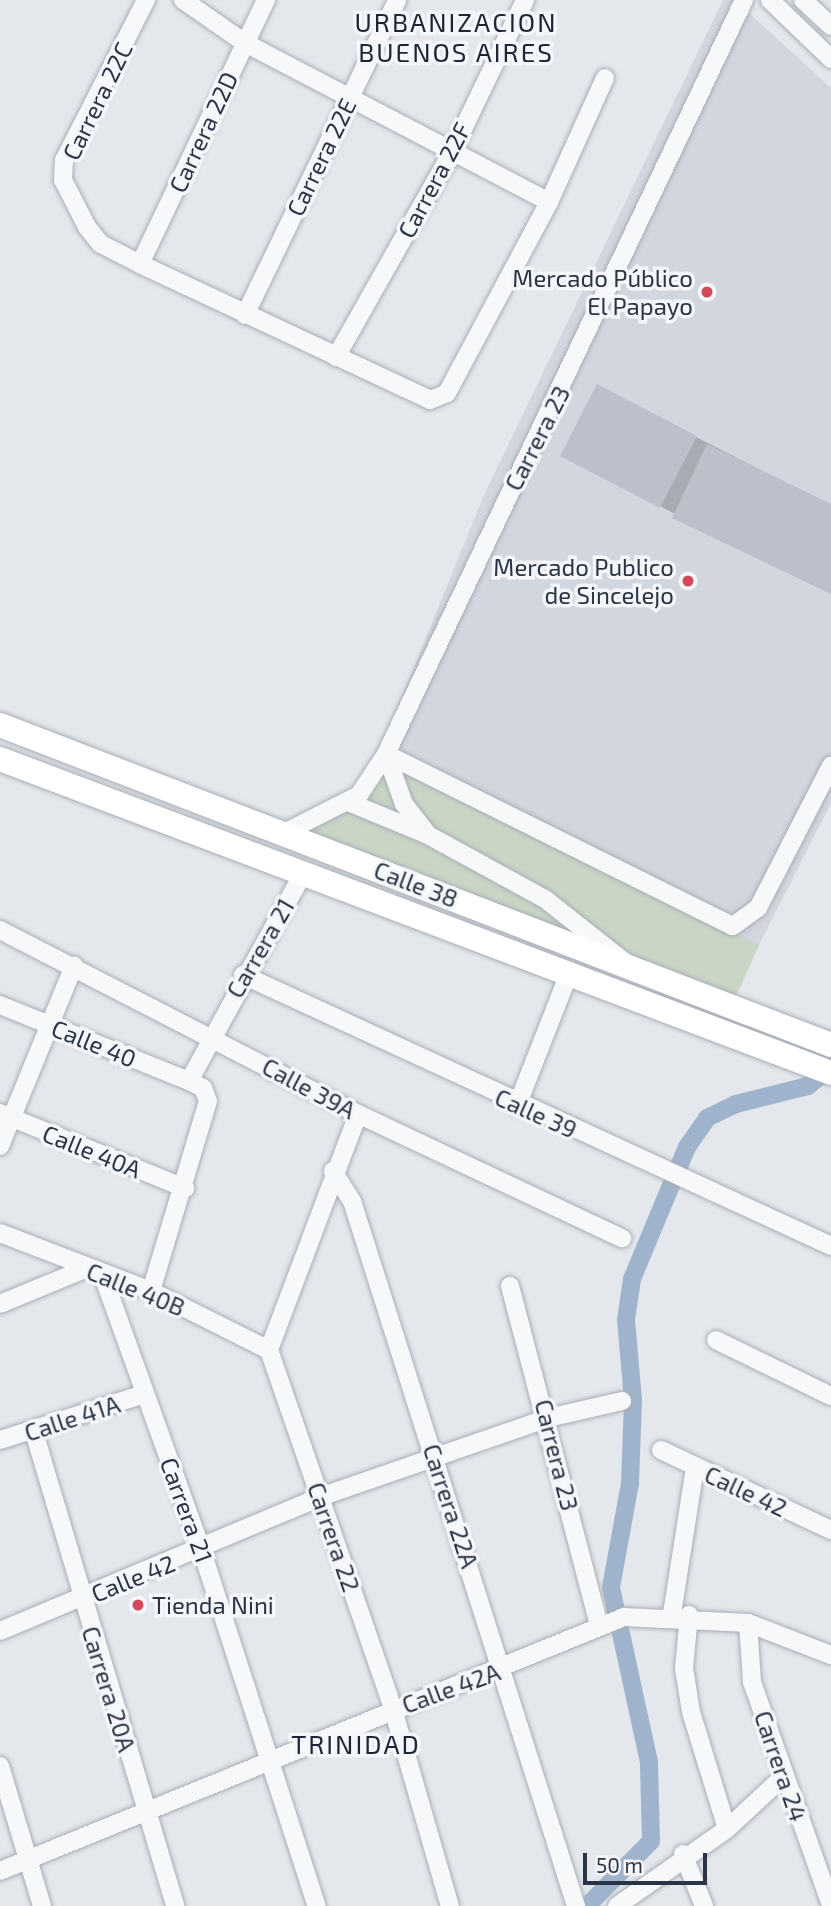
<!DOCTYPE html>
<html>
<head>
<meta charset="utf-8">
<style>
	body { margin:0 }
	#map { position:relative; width:831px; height:1906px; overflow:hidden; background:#e4e7ec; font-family:"Exo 2",sans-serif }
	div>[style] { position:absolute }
	.built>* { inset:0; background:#d2d6de }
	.green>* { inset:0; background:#c9d6c5 }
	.shadow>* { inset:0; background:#0003 }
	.canal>* { height:18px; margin:-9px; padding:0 9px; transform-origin:9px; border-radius:9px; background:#9fb4cc }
	.building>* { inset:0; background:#bbc0ca }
	.roads { filter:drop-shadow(0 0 2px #a9aeb7) drop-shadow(0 0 2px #a9aeb7) }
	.minor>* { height:18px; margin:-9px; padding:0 9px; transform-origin:9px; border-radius:9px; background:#f7f8fa }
	.highway>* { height:24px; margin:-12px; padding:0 12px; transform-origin:12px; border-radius:12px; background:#fff }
	.dots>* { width:19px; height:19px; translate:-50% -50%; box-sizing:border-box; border:4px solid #f4f6f9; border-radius:50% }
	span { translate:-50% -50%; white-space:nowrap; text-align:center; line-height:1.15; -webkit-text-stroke:7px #f4f6f9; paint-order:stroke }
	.street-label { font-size:24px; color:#2b3445 }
	.poi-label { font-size:24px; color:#2b3445 }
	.right { translate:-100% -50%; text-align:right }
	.left { translate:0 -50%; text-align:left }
	.neighbourhood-label { font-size:26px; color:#1d2536; letter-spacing:2px }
	.scale { position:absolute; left:583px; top:1853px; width:124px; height:32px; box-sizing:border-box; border:4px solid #2b3445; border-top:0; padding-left:9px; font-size:21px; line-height:24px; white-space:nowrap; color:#2b3445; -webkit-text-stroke:5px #f4f6f9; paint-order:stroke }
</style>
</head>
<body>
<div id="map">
	<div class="built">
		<div style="clip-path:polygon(723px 0,735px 0,831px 88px,831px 803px,752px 959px,375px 763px,484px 495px)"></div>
	</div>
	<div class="green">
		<div style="clip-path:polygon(386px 754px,759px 945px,732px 1006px,284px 833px,348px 802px)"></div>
	</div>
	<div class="shadow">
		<div style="clip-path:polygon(696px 437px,831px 506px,831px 594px,574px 462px)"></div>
	</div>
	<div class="canal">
		<div style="left:587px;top:1906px;width:91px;rotate:-45.4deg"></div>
		<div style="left:651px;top:1841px;width:79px;rotate:-91.5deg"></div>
		<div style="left:649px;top:1762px;width:179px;rotate:-102.3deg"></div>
		<div style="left:611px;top:1587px;width:106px;rotate:-79.6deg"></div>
		<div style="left:630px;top:1483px;width:83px;rotate:-87.9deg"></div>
		<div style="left:633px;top:1400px;width:80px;rotate:-95deg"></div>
		<div style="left:626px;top:1320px;width:41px;rotate:-81.7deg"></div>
		<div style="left:632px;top:1279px;width:143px;rotate:-67.4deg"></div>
		<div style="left:687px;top:1147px;width:35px;rotate:-55deg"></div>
		<div style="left:707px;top:1118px;width:32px;rotate:-26deg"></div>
		<div style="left:736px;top:1104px;width:74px;rotate:-14deg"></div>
		<div style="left:808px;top:1086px;width:30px;rotate:-40deg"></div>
	</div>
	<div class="building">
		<div style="clip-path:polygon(597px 384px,697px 436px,660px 508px,560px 456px)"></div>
		<div style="clip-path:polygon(707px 444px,831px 504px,831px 594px,672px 518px)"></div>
	</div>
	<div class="roads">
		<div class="minor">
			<div style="left:146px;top:0;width:180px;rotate:117.1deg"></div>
			<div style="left:64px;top:160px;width:20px;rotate:93deg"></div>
			<div style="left:63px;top:180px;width:53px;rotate:62.9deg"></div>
			<div style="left:87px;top:227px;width:22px;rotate:51deg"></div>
			<div style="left:101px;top:244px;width:44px;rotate:27.1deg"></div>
			<div style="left:140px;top:264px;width:320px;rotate:25.1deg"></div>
			<div style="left:430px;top:400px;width:18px;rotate:-22deg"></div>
			<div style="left:447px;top:393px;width:217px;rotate:-61.9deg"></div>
			<div style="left:549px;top:202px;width:136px;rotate:-65.7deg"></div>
			<div style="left:183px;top:0;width:75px;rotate:34.7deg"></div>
			<div style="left:245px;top:43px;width:343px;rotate:27.6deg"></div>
			<div style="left:770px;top:0;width:85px;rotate:44deg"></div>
			<div style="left:803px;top:0;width:38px;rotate:43deg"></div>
			<div style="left:140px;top:264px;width:293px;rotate:-64.5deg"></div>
			<div style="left:245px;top:315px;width:350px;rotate:-64.2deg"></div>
			<div style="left:336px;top:357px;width:236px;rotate:-60.5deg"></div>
			<div style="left:452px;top:152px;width:169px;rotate:-64.3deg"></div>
			<div style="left:386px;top:754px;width:387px;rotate:26.4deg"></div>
			<div style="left:733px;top:926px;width:31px;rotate:-36deg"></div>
			<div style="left:758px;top:908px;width:160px;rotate:-62.8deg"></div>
			<div style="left:386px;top:754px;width:53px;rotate:70.2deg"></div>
			<div style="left:404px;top:804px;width:37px;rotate:52deg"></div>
			<div style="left:348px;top:802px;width:87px;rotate:22.4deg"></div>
			<div style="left:428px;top:835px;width:133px;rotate:28.7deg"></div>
			<div style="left:545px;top:899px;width:103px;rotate:38.3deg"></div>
			<div style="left:284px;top:833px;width:84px;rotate:-26.9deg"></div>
			<div style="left:359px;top:795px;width:49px;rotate:-56.6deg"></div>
			<div style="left:386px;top:754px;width:835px;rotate:-64.6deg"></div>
			<div style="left:0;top:930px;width:403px;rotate:27.2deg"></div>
			<div style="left:358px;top:1114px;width:292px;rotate:25.2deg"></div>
			<div style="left:243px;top:975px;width:647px;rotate:24.74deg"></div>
			<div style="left:0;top:1005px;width:204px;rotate:21.9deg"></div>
			<div style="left:517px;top:1106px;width:143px;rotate:-68.6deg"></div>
			<div style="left:0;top:1113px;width:200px;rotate:22.1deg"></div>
			<div style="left:358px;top:1114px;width:252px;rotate:110.7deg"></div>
			<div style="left:269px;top:1350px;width:380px;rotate:70.9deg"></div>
			<div style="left:393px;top:1709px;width:205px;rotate:73.9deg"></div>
			<div style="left:0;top:1146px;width:195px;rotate:-67.7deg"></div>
			<div style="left:333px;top:1171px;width:36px;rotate:58deg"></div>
			<div style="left:352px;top:1201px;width:740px;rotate:72.37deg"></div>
			<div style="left:0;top:1233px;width:162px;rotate:21deg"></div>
			<div style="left:151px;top:1291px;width:132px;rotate:26.6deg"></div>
			<div style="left:103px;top:1276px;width:292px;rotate:70.2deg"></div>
			<div style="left:202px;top:1551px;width:373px;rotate:72.1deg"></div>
			<div style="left:510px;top:1286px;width:351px;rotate:75.3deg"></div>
			<div style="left:151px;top:1291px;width:198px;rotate:-73.3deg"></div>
			<div style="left:208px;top:1101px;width:14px;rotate:-111deg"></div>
			<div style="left:203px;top:1088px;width:16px;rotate:-153deg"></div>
			<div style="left:189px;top:1081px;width:236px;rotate:-61.2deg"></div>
			<div style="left:0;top:1304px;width:92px;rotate:-22.4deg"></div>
			<div style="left:716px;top:1340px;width:128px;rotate:26deg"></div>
			<div style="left:34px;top:1432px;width:495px;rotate:73.4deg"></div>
			<div style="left:0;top:1440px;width:151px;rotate:-17.7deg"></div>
			<div style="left:661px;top:1450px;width:188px;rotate:25.2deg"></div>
			<div style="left:672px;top:1614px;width:149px;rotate:-81.1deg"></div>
			<div style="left:689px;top:1615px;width:53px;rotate:95.4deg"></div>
			<div style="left:684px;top:1668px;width:45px;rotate:81deg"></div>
			<div style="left:691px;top:1712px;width:122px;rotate:72.9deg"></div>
			<div style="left:748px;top:1623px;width:59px;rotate:86.1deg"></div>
			<div style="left:752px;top:1682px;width:237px;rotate:70.5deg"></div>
			<div style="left:0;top:1631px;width:347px;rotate:-22.7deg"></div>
			<div style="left:320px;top:1497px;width:241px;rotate:-19.1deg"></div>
			<div style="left:548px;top:1418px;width:76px;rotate:-12.9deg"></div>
			<div style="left:0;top:1766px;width:146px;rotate:73.3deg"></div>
			<div style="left:683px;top:1854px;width:56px;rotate:68deg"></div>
			<div style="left:0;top:1871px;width:674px;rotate:-22.15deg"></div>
			<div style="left:624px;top:1617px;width:124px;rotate:2.8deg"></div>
			<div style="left:748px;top:1623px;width:89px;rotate:21.1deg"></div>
			<div style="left:617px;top:1906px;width:134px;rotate:-35deg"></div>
			<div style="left:727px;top:1829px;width:78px;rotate:-42.9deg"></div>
		</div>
		<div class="highway">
			<div style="left:0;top:725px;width:890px;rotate:21.06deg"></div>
			<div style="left:0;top:759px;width:888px;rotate:20.7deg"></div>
		</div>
	</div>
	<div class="dots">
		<div style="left:707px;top:292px;background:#d1495b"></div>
		<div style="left:688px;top:581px;background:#d1495b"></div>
		<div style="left:138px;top:1605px;background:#d1495b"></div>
	</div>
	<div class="street-label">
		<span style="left:97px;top:101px;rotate:-64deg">Carrera 22C</span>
		<span style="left:203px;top:132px;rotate:-65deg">Carrera 22D</span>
		<span style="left:321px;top:157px;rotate:-64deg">Carrera 22E</span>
		<span style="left:434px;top:180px;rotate:-62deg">Carrera 22F</span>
		<span style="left:537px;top:438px;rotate:-63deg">Carrera 23</span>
		<span style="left:416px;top:884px;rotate:21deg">Calle 38</span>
		<span style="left:260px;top:948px;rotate:-60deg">Carrera 21</span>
		<span style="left:94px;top:1043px;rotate:22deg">Calle 40</span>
		<span style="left:309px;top:1088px;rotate:28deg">Calle 39A</span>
		<span style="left:536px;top:1113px;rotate:24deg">Calle 39</span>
		<span style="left:92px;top:1151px;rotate:22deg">Calle 40A</span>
		<span style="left:136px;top:1289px;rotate:22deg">Calle 40B</span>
		<span style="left:72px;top:1418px;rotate:-18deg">Calle 41A</span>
		<span style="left:557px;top:1455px;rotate:76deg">Carrera 23</span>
		<span style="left:746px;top:1491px;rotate:25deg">Calle 42</span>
		<span style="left:451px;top:1506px;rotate:72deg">Carrera 22A</span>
		<span style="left:187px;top:1510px;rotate:70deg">Carrera 21</span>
		<span style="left:334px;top:1537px;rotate:71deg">Carrera 22</span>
		<span style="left:133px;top:1578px;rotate:-22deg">Calle 42</span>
		<span style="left:451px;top:1688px;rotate:-20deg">Calle 42A</span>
		<span style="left:109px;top:1689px;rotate:73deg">Carrera 20A</span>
		<span style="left:781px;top:1766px;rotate:71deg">Carrera 24</span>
	</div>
	<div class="poi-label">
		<span class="right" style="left:693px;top:292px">Mercado Público<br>El Papayo</span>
		<span class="right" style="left:674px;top:581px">Mercado Publico<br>de Sincelejo</span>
		<span class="left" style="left:152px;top:1605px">Tienda Nini</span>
	</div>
	<div class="neighbourhood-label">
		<span style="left:456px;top:37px">URBANIZACION<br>BUENOS AIRES</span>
		<span style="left:356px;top:1744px">TRINIDAD</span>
	</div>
	<div class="scale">50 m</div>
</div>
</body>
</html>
